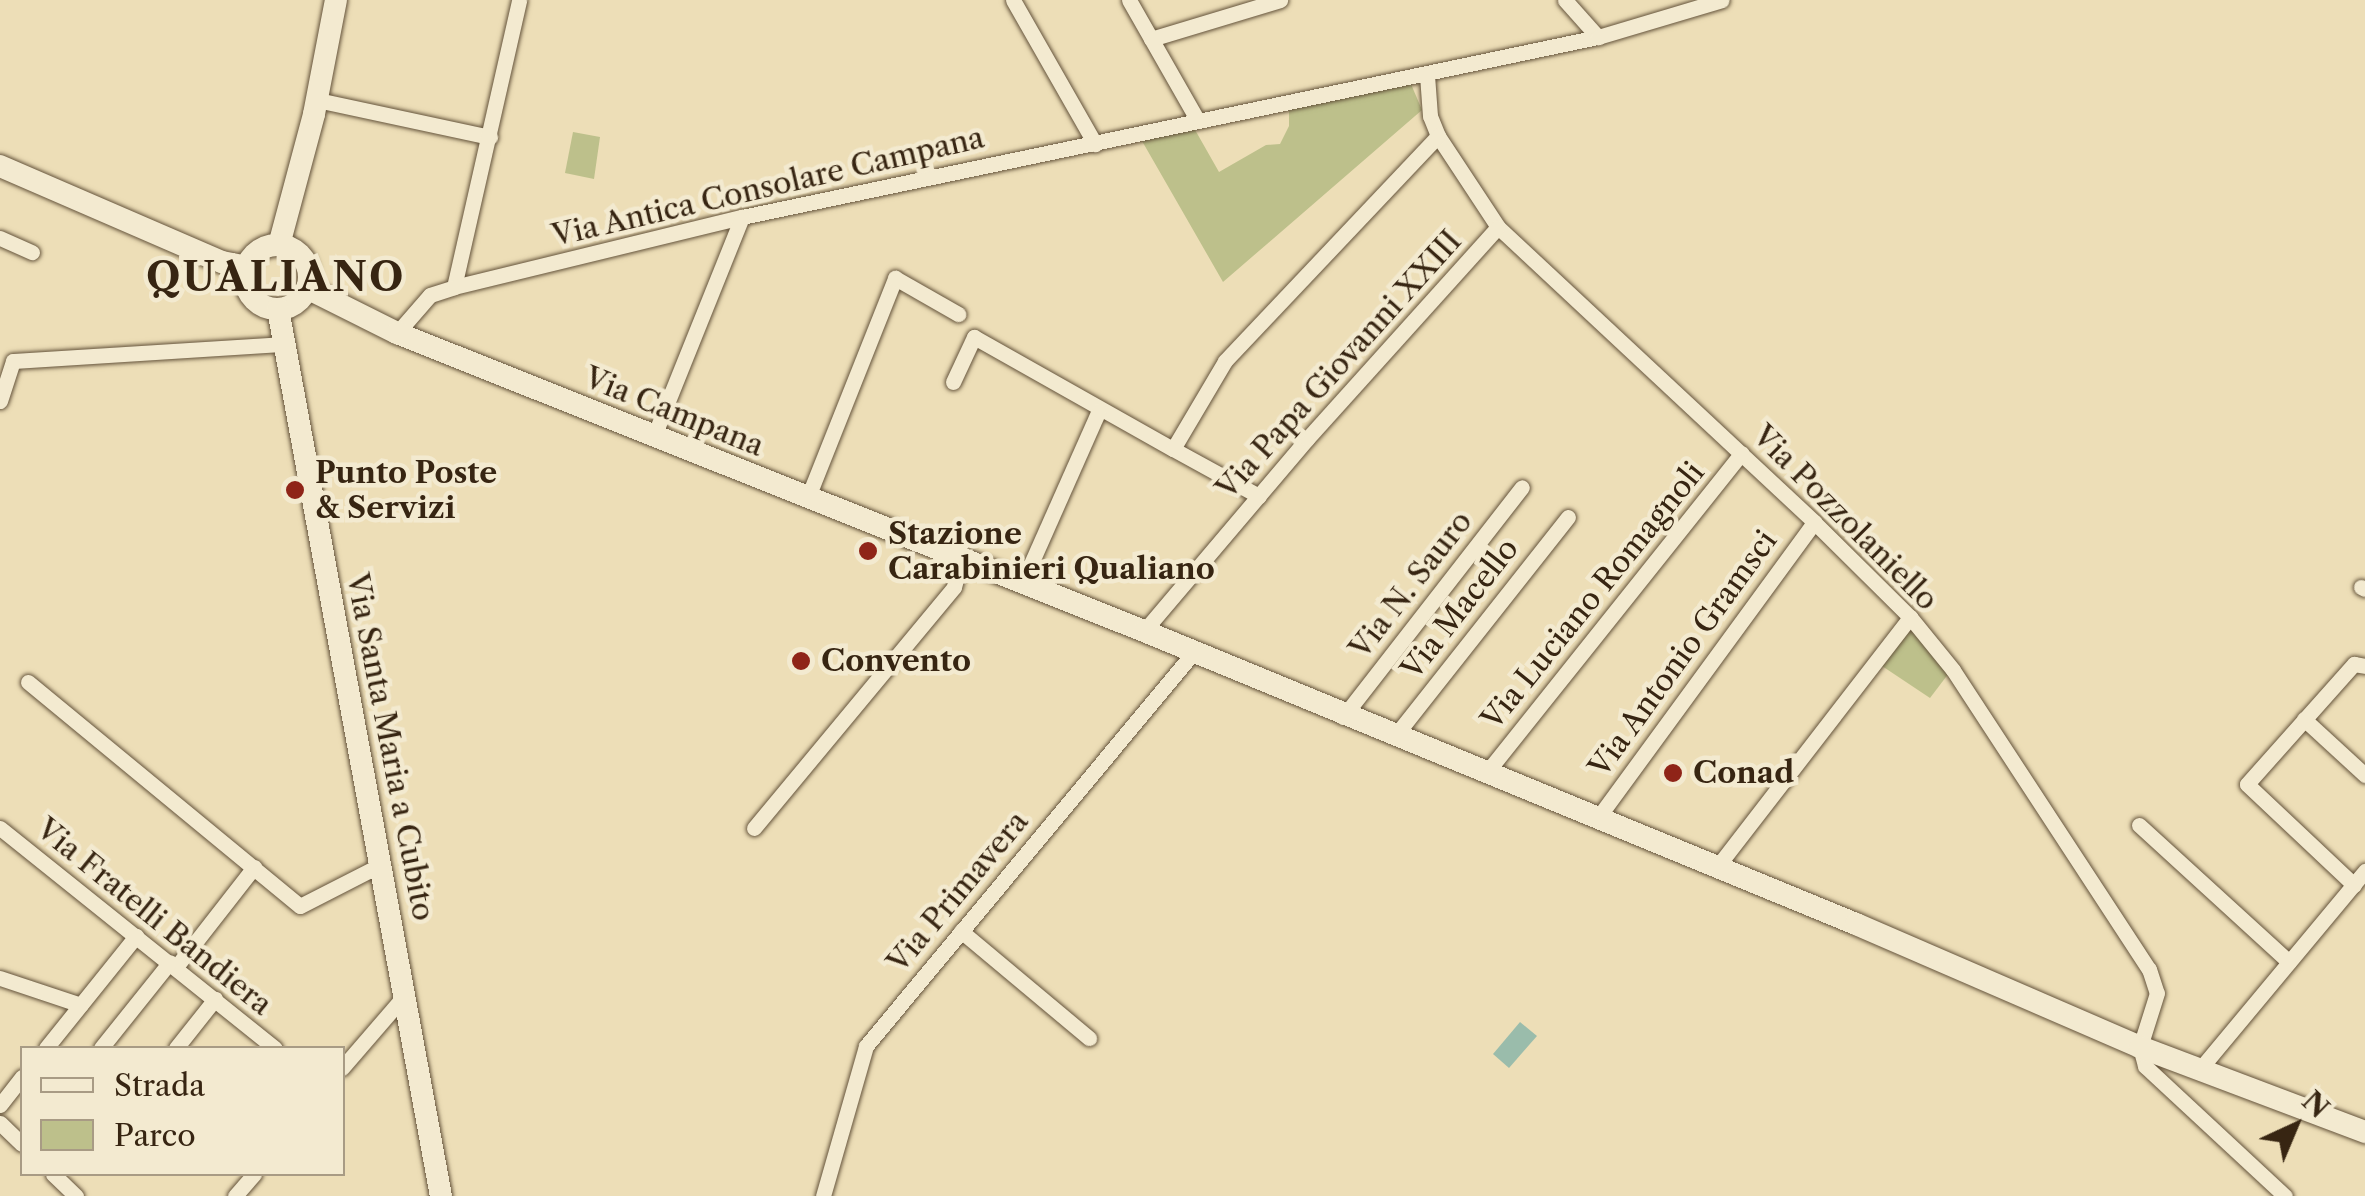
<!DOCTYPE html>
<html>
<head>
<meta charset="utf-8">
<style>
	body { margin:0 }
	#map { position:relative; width:2365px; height:1196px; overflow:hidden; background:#eddeb7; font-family:"Libre Caslon Text",serif }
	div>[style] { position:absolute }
	.green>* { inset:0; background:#bdc08b }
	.water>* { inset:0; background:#9abcab }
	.roads { filter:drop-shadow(0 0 2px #64533b) drop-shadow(0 0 2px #64533b) }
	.minor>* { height:15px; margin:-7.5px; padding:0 7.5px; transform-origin:7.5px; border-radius:7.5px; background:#f3ead0 }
	.secondary>* { height:22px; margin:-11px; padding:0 11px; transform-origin:11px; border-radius:11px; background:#f3ead0 }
	.secondary>.ring { margin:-11px; padding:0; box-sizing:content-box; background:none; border:22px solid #f3ead0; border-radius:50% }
	.dots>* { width:28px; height:28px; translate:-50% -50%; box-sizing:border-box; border:5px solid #f3ead0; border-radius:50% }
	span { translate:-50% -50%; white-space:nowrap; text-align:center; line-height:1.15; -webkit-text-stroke:9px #f3ead0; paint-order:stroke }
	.street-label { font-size:30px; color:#372512 }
	.poi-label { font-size:30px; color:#372512; font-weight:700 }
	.left { translate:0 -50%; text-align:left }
	.district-label { font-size:40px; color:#372512; font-weight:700; letter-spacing:2.5px }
	.legend { position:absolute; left:20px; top:1046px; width:325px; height:130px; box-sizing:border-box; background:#f3ead0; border:2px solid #a89b84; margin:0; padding:12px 18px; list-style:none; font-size:30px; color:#372512 }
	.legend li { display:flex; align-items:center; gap:20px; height:50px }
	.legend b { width:50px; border:2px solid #a89b84 }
	.north { position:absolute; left:2245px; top:1076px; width:100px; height:100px; -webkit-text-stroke:8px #f3ead0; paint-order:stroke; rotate:44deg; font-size:28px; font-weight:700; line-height:40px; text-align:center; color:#372512 }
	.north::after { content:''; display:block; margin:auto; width:35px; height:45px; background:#372512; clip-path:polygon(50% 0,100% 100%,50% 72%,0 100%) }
</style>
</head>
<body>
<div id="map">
	<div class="green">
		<div style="clip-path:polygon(1411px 84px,1422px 110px,1223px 282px,1142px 141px,1194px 128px,1219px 172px,1266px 145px,1280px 144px,1289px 126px,1289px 108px)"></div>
		<div style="clip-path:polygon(573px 132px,600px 137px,594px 179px,565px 173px)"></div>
		<div style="clip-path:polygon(1911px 629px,1949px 673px,1930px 698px,1882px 666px)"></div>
	</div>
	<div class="water">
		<div style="clip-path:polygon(1520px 1022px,1537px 1036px,1509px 1068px,1493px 1054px)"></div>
	</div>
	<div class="roads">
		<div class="minor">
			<div style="left:1013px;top:0;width:166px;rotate:60.3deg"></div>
			<div style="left:1129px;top:0;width:139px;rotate:60.3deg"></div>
			<div style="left:1565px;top:0;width:50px;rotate:48.3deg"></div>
			<div style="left:1151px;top:39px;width:135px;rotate:-16.8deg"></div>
			<div style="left:1427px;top:75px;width:41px;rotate:85.8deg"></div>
			<div style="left:1430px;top:116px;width:22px;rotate:68deg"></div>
			<div style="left:1438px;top:136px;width:109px;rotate:56.6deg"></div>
			<div style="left:1498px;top:227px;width:432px;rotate:43deg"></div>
			<div style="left:1814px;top:522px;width:135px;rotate:44.7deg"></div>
			<div style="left:1910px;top:617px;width:68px;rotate:50.9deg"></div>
			<div style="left:1953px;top:670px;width:358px;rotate:56.8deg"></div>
			<div style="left:2149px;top:969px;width:25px;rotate:72deg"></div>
			<div style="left:2157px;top:993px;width:57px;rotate:107.5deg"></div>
			<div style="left:2140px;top:1047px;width:20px;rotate:75deg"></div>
			<div style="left:2145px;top:1066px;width:191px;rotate:42.9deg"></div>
			<div style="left:317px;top:100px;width:177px;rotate:12.1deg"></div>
			<div style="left:0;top:238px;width:35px;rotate:24deg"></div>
			<div style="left:454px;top:287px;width:294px;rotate:-77.2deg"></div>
			<div style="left:397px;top:333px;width:50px;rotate:-49deg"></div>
			<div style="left:430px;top:295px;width:25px;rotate:-18deg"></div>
			<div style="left:454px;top:287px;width:296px;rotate:-13.7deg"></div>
			<div style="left:742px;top:217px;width:875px;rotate:-11.88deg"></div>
			<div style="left:1598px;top:37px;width:129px;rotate:-16.6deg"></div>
			<div style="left:953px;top:382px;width:50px;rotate:-65deg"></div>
			<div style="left:974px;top:337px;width:228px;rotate:29.4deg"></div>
			<div style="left:1173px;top:449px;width:102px;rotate:-59.4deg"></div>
			<div style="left:1225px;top:361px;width:310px;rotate:-46.6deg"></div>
			<div style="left:0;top:401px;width:42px;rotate:-72deg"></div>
			<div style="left:13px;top:361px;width:273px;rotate:-3.6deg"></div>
			<div style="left:654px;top:436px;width:236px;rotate:-68.1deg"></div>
			<div style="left:1173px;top:449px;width:98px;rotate:28.7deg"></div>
			<div style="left:808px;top:497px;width:236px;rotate:-68.3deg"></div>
			<div style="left:895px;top:278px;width:73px;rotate:29.7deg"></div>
			<div style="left:1022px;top:584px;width:190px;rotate:-66.1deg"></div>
			<div style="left:2361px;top:587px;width:4px;rotate:27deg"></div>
			<div style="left:1144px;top:631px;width:252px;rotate:-49.7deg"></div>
			<div style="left:1307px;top:439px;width:285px;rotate:-48deg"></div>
			<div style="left:28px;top:682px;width:352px;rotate:39.5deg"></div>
			<div style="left:300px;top:906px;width:92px;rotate:-27.1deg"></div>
			<div style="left:1343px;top:717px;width:291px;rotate:-52.1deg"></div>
			<div style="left:2304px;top:719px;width:83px;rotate:42.6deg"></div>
			<div style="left:1395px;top:736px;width:279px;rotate:-51.7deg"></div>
			<div style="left:1487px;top:772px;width:408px;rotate:-51.4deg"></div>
			<div style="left:1597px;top:819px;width:368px;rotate:-53.8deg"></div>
			<div style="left:2139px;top:825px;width:203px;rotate:42.4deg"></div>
			<div style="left:0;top:828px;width:352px;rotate:38.7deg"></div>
			<div style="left:754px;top:828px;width:313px;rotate:-50.3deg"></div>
			<div style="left:954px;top:587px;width:28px;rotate:-75deg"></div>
			<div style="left:1717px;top:867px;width:316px;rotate:-52.3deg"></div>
			<div style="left:2354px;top:885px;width:147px;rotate:-136.7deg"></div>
			<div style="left:2247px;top:784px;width:161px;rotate:-48.3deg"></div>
			<div style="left:2354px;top:664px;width:11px;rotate:10deg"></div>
			<div style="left:961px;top:931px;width:167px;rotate:39.9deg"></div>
			<div style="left:176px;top:967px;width:127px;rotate:-52deg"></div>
			<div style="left:0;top:978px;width:85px;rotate:18.4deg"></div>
			<div style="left:46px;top:1048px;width:144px;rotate:-51.2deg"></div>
			<div style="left:101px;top:1048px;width:110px;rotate:-51.3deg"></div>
			<div style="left:176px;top:1048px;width:63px;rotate:-51.5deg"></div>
			<div style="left:342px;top:1068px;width:96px;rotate:-49.2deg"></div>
			<div style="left:2200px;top:1069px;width:258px;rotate:-50.2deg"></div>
			<div style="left:0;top:1105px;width:36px;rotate:-52deg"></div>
			<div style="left:0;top:1123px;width:30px;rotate:44deg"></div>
			<div style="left:53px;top:1174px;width:32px;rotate:44deg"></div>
			<div style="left:235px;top:1196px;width:29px;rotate:-49deg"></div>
			<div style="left:823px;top:1196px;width:156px;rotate:-74deg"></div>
			<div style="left:866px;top:1046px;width:511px;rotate:-50.24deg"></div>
		</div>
		<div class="secondary">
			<div style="left:0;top:166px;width:242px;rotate:23.4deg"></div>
			<div style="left:222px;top:262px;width:25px;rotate:11deg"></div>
			<div style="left:279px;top:245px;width:136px;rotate:-75deg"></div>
			<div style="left:314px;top:114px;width:116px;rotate:-79.1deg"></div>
			<div class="ring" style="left:245px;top:245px;width:42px;height:42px"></div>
			<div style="left:307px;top:288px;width:101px;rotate:26.6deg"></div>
			<div style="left:397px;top:333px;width:804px;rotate:21.75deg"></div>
			<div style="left:1144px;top:631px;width:770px;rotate:22.37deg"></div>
			<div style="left:1856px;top:924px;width:309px;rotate:23.4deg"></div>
			<div style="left:2140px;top:1047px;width:241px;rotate:20.7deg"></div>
			<div style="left:278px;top:309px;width:902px;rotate:79.59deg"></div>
		</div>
	</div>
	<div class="dots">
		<div style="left:295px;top:490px;background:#8f2418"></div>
		<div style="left:868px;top:551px;background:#8f2418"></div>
		<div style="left:801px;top:661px;background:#8f2418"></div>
		<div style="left:1673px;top:773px;background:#8f2418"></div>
	</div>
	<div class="street-label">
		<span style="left:768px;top:187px;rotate:-13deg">Via Antica Consolare Campana</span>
		<span style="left:1339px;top:365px;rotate:-48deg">Via Papa Giovanni XXIII</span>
		<span style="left:674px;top:412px;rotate:22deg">Via Campana</span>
		<span style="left:1845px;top:518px;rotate:45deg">Via Pozzolaniello</span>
		<span style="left:1411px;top:585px;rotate:-52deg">Via N. Sauro</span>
		<span style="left:1593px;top:596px;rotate:-51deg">Via Luciano Romagnoli</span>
		<span style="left:1460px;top:609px;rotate:-52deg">Via Macello</span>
		<span style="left:1683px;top:654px;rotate:-54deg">Via Antonio Gramsci</span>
		<span style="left:390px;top:747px;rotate:79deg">Via Santa Maria a Cubito</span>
		<span style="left:958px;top:892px;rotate:-50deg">Via Primavera</span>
		<span style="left:154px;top:917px;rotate:39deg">Via Fratelli Bandiera</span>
	</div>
	<div class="poi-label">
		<span class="left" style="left:315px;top:490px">Punto Poste<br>&amp; Servizi</span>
		<span class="left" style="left:888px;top:551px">Stazione<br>Carabinieri Qualiano</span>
		<span class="left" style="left:821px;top:661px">Convento</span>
		<span class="left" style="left:1693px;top:773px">Conad</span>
	</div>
	<div class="district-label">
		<span style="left:276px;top:277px">QUALIANO</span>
	</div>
	<ul class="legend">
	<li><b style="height:12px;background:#f3ead0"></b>Strada</li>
	<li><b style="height:28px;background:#bdc08b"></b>Parco</li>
	</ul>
	<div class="north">N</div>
</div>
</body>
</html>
